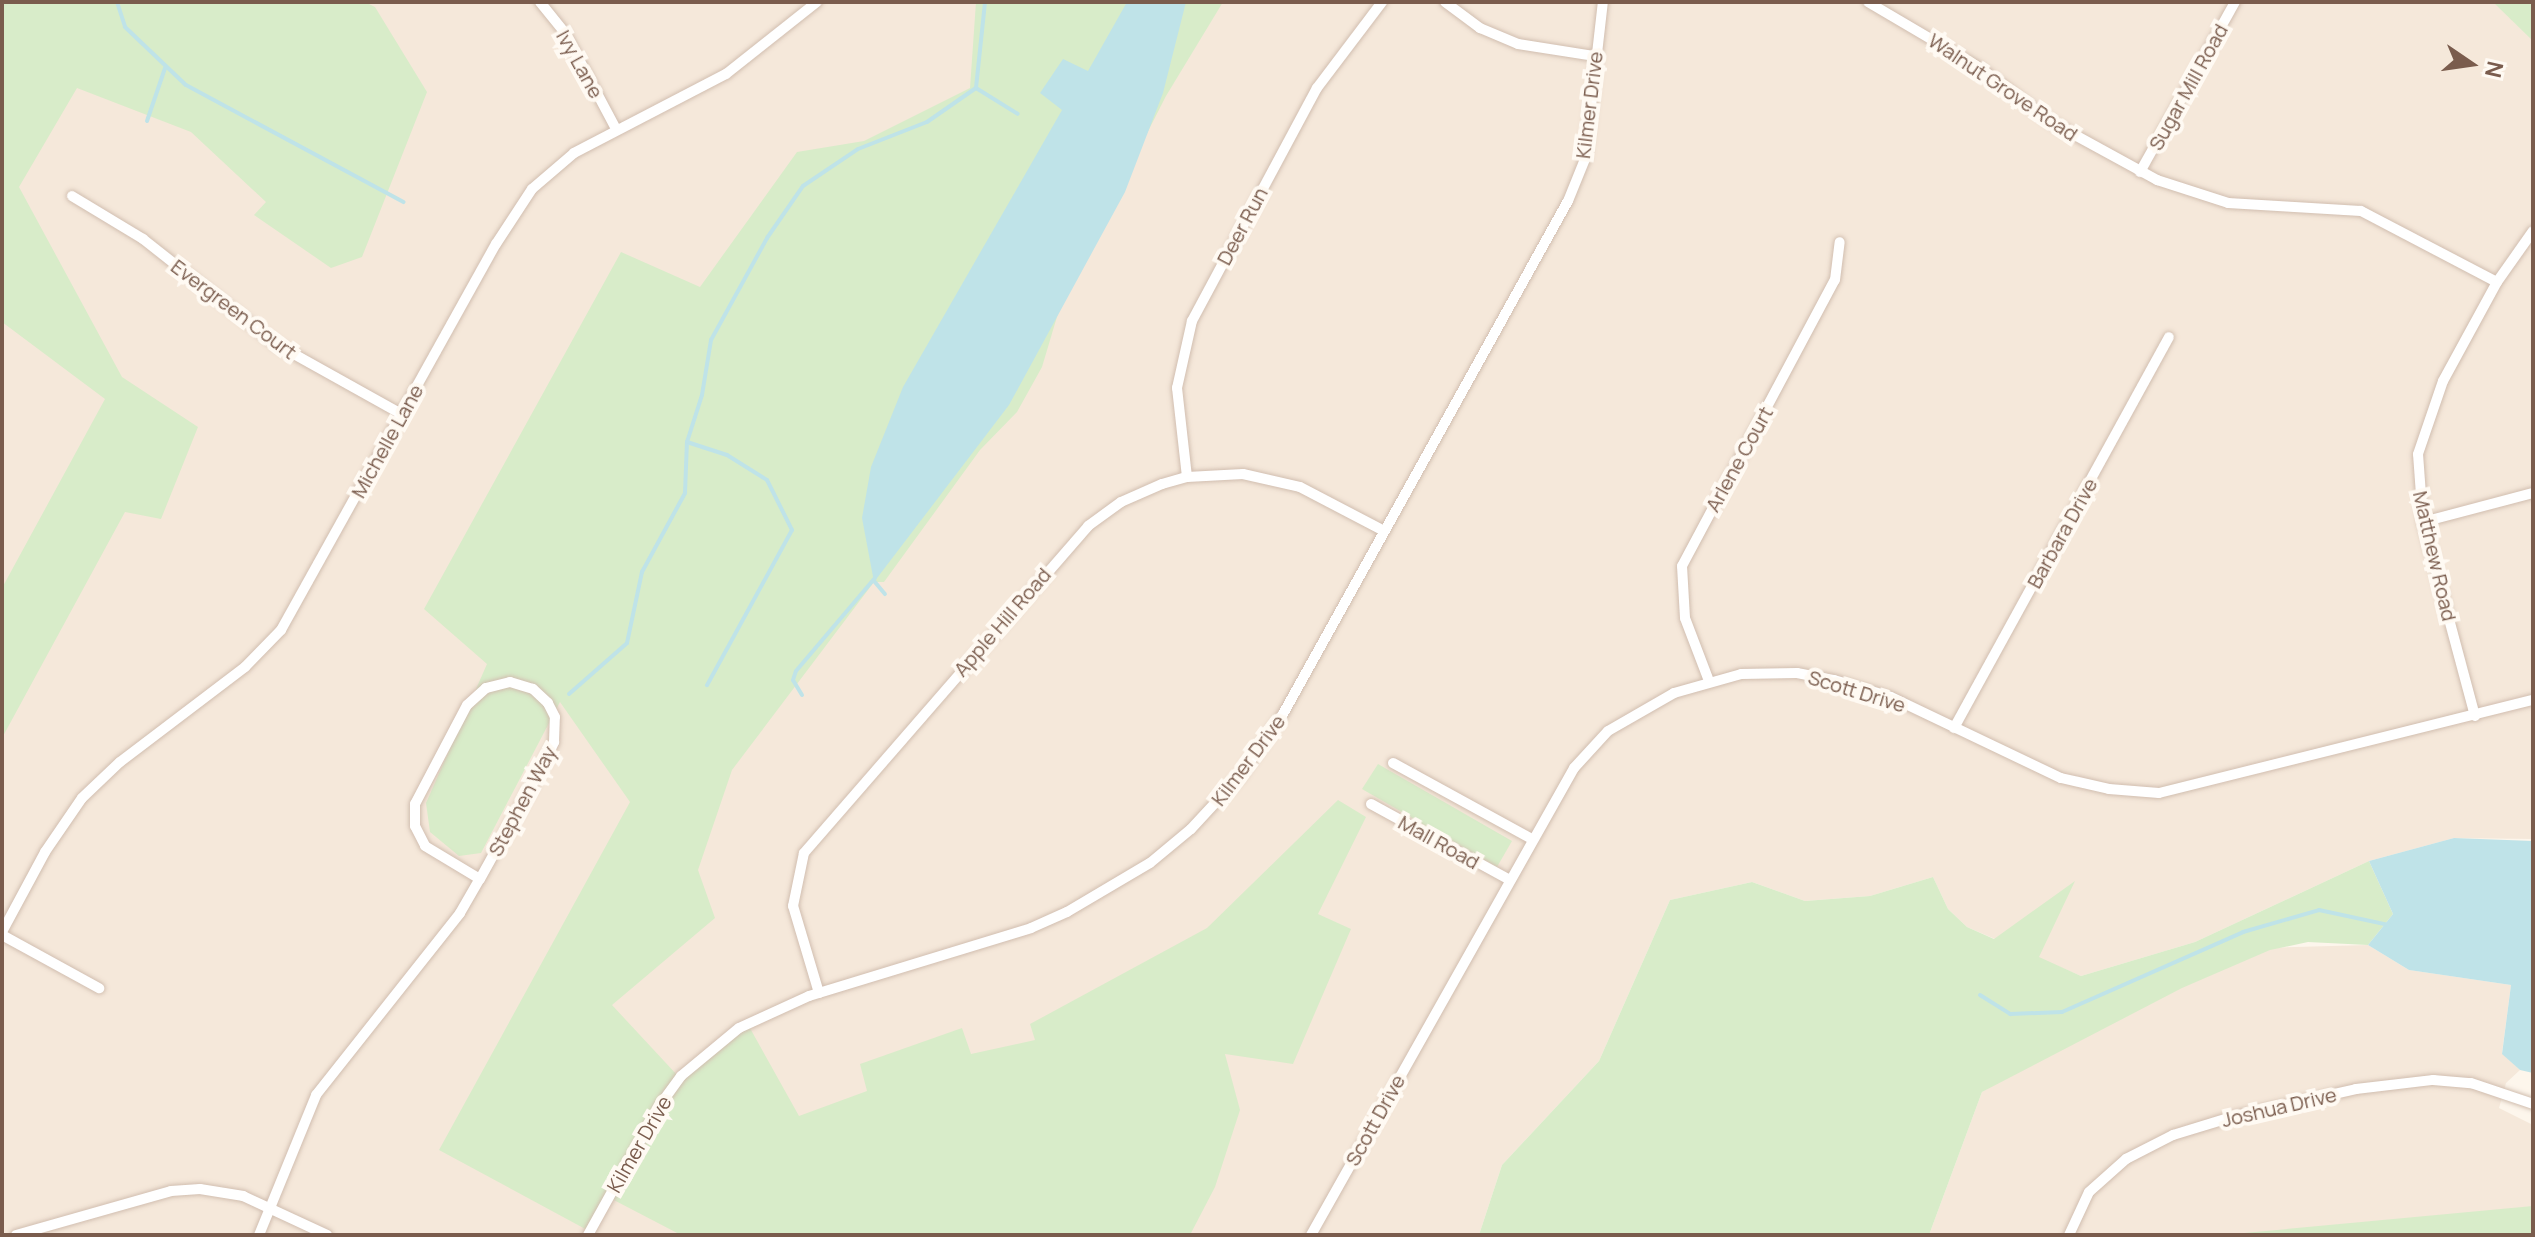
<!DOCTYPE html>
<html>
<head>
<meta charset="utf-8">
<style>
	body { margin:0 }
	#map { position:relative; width:2535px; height:1237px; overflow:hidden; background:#fdf6ec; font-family:Manrope,sans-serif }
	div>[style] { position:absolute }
	.residential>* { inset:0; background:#f5e8da }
	.green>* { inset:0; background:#d8ecc9 }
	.water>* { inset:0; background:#bfe3e8 }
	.stream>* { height:4px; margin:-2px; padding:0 2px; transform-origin:2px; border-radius:2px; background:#bfe3e8 }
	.roads { filter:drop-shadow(0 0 2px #d1beb0) drop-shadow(0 0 2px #d1beb0) }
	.minor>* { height:10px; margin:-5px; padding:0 5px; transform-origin:5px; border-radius:5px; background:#fff }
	span { translate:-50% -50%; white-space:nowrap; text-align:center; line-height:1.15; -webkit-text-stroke:8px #fffaf3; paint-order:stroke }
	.street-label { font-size:20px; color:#7a5c4d }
	.frame { position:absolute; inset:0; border:4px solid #7a5c4d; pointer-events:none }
	.north { position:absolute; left:2431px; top:24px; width:80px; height:80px; -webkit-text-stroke:6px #fffaf3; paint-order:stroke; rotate:103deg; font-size:22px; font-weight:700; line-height:32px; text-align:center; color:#7a5c4d }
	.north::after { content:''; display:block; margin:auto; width:28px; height:36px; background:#7a5c4d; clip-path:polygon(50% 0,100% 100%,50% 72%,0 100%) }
</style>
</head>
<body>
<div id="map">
	<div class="residential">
		<div style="clip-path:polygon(2px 2px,2533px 2px,2533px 839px,2454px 838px,2369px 861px,2195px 942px,2081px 976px,1967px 927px,1948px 909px,1933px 877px,1870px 896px,1805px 901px,1752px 882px,1670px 900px,1599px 1061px,1502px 1165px,1479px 1235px,2px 1235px)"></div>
		<div style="clip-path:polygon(2368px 945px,2409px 970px,2511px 985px,2502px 1053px,2520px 1070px,2506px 1083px,2499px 1108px,2533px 1125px,2533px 1235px,1929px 1235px,1982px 1092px,2086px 1030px,2260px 948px)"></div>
	</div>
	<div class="green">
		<div style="clip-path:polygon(2px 2px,365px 2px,375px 7px,427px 92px,362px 257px,331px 268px,254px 215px,266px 202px,191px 132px,77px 88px,19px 187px,122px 377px,198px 427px,161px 519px,125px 512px,2px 738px,2px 588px,105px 399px,2px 322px)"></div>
		<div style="clip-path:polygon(976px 2px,1223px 2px,1166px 96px,1062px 300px,1042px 367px,1017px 412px,980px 450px,884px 582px,874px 582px,732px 770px,698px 870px,715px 918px,612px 1005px,678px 1076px,746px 1021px,799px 1116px,867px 1091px,860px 1064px,962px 1028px,971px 1054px,1035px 1040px,1030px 1024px,1207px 928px,1338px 800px,1366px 817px,1318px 914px,1351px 929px,1293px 1064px,1225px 1054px,1240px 1110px,1215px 1187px,1190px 1235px,681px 1235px,608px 1197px,589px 1231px,439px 1150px,630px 802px,560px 702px,481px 853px,459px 856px,430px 832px,426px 803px,487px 664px,424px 609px,621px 252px,700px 287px,797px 152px,864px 141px,970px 88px)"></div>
		<div style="clip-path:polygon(2493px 2px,2533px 2px,2533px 41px)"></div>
		<div style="clip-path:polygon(1378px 764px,1512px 841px,1497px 867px,1362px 789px)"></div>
		<div style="clip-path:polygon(2369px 861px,2393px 914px,2368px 945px,2308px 942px,2270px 950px,2182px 988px,1982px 1092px,1929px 1235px,1479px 1235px,1502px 1165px,1599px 1061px,1670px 900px,1752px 882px,1805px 901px,1870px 896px,1933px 877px,1948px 909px,1967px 927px,1994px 939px,2075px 881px,2039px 957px,2081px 976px,2195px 942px)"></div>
		<div style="clip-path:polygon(2533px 1206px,2533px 1235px,2242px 1235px,2244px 1233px)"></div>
	</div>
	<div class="water">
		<div style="clip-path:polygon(1127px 2px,1186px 2px,1163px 93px,1125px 192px,1009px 405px,874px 582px,862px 518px,871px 467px,903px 387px,1062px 110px,1040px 93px,1063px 59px,1088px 71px)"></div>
		<div style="clip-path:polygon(2454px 838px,2533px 841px,2533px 1073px,2520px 1070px,2502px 1054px,2511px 985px,2409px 970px,2368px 945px,2393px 914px,2369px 861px)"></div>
	</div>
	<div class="stream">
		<div style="left:117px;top:2px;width:26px;rotate:72deg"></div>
		<div style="left:125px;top:27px;width:84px;rotate:43.6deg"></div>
		<div style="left:186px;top:85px;width:247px;rotate:28.3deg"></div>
		<div style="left:976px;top:88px;width:49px;rotate:31.8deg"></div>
		<div style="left:147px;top:121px;width:56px;rotate:-71.2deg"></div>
		<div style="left:687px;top:442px;width:42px;rotate:18deg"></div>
		<div style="left:727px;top:455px;width:47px;rotate:32deg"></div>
		<div style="left:767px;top:480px;width:56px;rotate:63.4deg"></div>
		<div style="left:792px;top:530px;width:177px;rotate:118.7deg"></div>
		<div style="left:874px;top:581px;width:17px;rotate:50deg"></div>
		<div style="left:569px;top:694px;width:77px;rotate:-41.3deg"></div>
		<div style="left:627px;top:643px;width:73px;rotate:-78.1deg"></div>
		<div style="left:642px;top:572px;width:90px;rotate:-61.4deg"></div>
		<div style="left:685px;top:493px;width:51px;rotate:-87.8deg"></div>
		<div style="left:687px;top:442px;width:49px;rotate:-72.3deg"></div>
		<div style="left:702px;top:395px;width:56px;rotate:-80.7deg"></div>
		<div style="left:711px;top:340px;width:116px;rotate:-61.2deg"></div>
		<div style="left:767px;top:238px;width:63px;rotate:-55.3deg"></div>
		<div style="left:803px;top:186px;width:66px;rotate:-33.9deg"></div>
		<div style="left:858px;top:149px;width:74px;rotate:-21.4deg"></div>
		<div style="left:927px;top:122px;width:60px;rotate:-34.8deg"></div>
		<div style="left:976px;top:88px;width:86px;rotate:-84deg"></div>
		<div style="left:802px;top:695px;width:17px;rotate:-121deg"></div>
		<div style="left:793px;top:680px;width:9px;rotate:-72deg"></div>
		<div style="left:796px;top:671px;width:122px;rotate:-49.7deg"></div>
		<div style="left:1980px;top:995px;width:36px;rotate:32deg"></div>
		<div style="left:2010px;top:1014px;width:52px;rotate:-2.2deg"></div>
		<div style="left:2062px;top:1012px;width:198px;rotate:-23.8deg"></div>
		<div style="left:2243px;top:932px;width:79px;rotate:-16.1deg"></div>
		<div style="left:2319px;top:910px;width:72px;rotate:12.1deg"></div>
	</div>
	<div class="roads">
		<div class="minor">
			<div style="left:540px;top:2px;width:40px;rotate:51deg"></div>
			<div style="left:565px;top:33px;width:109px;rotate:62deg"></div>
			<div style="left:1445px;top:2px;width:44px;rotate:36.6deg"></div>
			<div style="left:1480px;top:28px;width:41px;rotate:22.8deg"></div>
			<div style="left:1518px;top:44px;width:78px;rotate:8.9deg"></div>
			<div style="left:1868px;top:2px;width:130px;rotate:30.5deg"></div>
			<div style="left:1980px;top:68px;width:91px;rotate:37deg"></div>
			<div style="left:2053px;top:123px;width:119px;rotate:28.7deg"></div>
			<div style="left:2157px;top:180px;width:75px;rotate:17.9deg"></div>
			<div style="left:2228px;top:203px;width:133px;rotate:3.4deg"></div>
			<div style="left:2361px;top:211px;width:153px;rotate:27.6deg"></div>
			<div style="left:2140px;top:172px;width:195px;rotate:-60.8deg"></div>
			<div style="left:72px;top:196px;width:83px;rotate:31.2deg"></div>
			<div style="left:143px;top:239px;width:169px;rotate:38.3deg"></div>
			<div style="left:276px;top:344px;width:143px;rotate:29.2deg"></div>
			<div style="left:1187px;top:477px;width:90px;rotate:-96.4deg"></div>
			<div style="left:1177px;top:388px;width:69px;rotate:-77.4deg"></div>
			<div style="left:1192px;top:321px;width:264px;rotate:-61.8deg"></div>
			<div style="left:1317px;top:88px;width:108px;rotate:-52.9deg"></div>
			<div style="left:2423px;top:522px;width:114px;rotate:-14.8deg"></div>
			<div style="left:1709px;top:681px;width:67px;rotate:-110.9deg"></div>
			<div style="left:1685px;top:618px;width:52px;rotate:-93.3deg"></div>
			<div style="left:1682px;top:566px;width:324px;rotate:-61.9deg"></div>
			<div style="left:1835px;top:280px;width:38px;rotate:-83deg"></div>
			<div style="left:2475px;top:716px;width:201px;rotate:-105deg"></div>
			<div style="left:2423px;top:522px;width:68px;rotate:-94.2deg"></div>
			<div style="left:2418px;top:454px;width:77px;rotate:-71.1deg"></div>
			<div style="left:2443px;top:381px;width:113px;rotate:-61.4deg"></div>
			<div style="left:2497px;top:282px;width:62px;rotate:-54.8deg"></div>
			<div style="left:1954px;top:728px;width:446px;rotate:-61.2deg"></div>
			<div style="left:1393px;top:763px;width:156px;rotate:28.7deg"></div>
			<div style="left:1371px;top:804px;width:156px;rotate:28.7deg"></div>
			<div style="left:2px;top:932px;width:91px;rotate:-61.7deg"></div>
			<div style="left:45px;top:852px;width:65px;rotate:-55.6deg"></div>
			<div style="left:82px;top:798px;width:52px;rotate:-43.5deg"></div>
			<div style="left:120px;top:762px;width:157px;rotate:-37.2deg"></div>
			<div style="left:245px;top:667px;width:52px;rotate:-45.8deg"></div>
			<div style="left:281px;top:630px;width:442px;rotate:-60.9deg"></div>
			<div style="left:496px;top:244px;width:66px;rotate:-56.8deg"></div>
			<div style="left:532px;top:189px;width:55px;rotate:-40.6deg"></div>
			<div style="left:574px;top:153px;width:171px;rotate:-27.5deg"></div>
			<div style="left:726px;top:74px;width:116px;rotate:-38.4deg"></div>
			<div style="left:2px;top:935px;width:111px;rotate:28.7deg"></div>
			<div style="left:819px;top:993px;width:91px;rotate:-106.6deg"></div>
			<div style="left:793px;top:906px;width:54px;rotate:-78.3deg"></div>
			<div style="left:804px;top:853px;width:433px;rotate:-49deg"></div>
			<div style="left:1088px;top:526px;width:41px;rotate:-36deg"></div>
			<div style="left:1121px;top:502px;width:45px;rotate:-23.7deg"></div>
			<div style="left:1162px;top:484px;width:26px;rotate:-16deg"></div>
			<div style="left:1187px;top:477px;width:56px;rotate:-3.1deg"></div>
			<div style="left:1243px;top:474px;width:58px;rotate:12.8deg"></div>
			<div style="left:1300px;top:487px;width:95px;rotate:27.6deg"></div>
			<div style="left:16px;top:1235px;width:161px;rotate:-15.8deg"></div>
			<div style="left:171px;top:1191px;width:29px;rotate:-4deg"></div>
			<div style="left:200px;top:1189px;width:44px;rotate:9.2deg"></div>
			<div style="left:243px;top:1196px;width:93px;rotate:24.9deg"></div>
			<div style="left:259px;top:1235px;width:151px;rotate:-67.8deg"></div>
			<div style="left:316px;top:1095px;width:232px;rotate:-51.6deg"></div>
			<div style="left:460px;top:913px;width:39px;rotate:-60deg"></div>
			<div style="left:480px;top:879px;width:128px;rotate:-61deg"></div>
			<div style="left:542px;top:767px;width:28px;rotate:-64deg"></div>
			<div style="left:554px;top:742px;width:25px;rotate:-88deg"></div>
			<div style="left:555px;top:717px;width:16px;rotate:-117deg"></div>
			<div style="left:548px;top:703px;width:21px;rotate:-137deg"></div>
			<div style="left:533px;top:689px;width:24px;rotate:-163deg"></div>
			<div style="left:510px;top:682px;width:25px;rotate:166deg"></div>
			<div style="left:486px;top:688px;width:25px;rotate:138deg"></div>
			<div style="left:467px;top:705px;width:112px;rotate:117.7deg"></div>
			<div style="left:415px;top:804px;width:22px;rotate:90deg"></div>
			<div style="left:415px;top:826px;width:22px;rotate:63deg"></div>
			<div style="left:425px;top:846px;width:64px;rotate:31deg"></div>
			<div style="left:588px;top:1235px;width:149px;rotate:-61deg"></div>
			<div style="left:660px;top:1105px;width:36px;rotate:-54deg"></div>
			<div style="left:681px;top:1076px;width:75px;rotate:-39.6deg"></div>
			<div style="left:739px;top:1028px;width:77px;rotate:-24.6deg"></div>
			<div style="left:809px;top:996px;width:232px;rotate:-17deg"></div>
			<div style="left:1031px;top:928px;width:39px;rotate:-24deg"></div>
			<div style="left:1067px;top:912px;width:96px;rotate:-30.6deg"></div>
			<div style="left:1150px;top:863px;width:53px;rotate:-39.7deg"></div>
			<div style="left:1191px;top:829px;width:74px;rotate:-47.2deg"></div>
			<div style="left:1241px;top:775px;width:74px;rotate:-55.5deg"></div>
			<div style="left:1283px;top:714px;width:587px;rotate:-60.95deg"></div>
			<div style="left:1568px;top:201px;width:45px;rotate:-68deg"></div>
			<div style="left:1585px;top:159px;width:158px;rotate:-83.5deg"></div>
			<div style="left:1311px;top:1235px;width:536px;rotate:-60.61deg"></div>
			<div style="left:1574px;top:768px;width:50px;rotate:-47.4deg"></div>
			<div style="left:1608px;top:731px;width:76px;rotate:-29.9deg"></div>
			<div style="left:1674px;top:693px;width:70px;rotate:-15.8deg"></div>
			<div style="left:1741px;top:674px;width:56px;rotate:-1deg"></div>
			<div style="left:1797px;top:673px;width:38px;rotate:11deg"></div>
			<div style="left:1834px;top:680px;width:59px;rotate:16.6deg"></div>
			<div style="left:1891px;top:697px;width:188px;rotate:25.5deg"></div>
			<div style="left:2061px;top:778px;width:49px;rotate:12.9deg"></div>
			<div style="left:2109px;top:789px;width:50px;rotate:4.6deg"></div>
			<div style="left:2159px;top:793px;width:385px;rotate:-14deg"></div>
			<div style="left:2069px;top:1235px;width:47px;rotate:-65.1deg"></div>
			<div style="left:2089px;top:1192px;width:50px;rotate:-41.7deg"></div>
			<div style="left:2126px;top:1159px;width:53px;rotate:-27.1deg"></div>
			<div style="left:2173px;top:1135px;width:62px;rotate:-17deg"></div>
			<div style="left:2232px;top:1117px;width:127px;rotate:-12.7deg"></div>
			<div style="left:2356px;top:1089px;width:78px;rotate:-6.7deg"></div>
			<div style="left:2433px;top:1080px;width:38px;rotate:5deg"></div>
			<div style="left:2471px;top:1083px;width:65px;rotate:18.7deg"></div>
		</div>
	</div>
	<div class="street-label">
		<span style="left:580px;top:64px;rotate:61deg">Ivy Lane</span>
		<span style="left:2003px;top:87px;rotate:34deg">Walnut Grove Road</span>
		<span style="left:2188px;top:87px;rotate:-61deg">Sugar Mill Road</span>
		<span style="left:1589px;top:105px;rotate:-83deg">Kilmer Drive</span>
		<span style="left:1242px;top:226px;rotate:-62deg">Deer Run</span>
		<span style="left:234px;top:309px;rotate:37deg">Evergreen Court</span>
		<span style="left:387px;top:441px;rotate:-61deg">Michelle Lane</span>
		<span style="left:1739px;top:459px;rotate:-61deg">Arlene Court</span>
		<span style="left:2062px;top:533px;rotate:-61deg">Barbara Drive</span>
		<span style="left:2435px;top:556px;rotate:77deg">Matthew Road</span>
		<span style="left:1002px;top:622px;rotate:-49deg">Apple Hill Road</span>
		<span style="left:1857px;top:691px;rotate:17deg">Scott Drive</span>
		<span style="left:1248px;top:760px;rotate:-53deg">Kilmer Drive</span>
		<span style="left:522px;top:801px;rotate:-62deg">Stephen Way</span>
		<span style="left:1439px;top:842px;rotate:29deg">Mall Road</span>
		<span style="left:2279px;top:1107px;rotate:-13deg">Joshua Drive</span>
		<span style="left:1375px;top:1120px;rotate:-61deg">Scott Drive</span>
		<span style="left:639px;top:1144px;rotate:-60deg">Kilmer Drive</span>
	</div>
	<div class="frame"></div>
	<div class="north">N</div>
</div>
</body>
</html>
